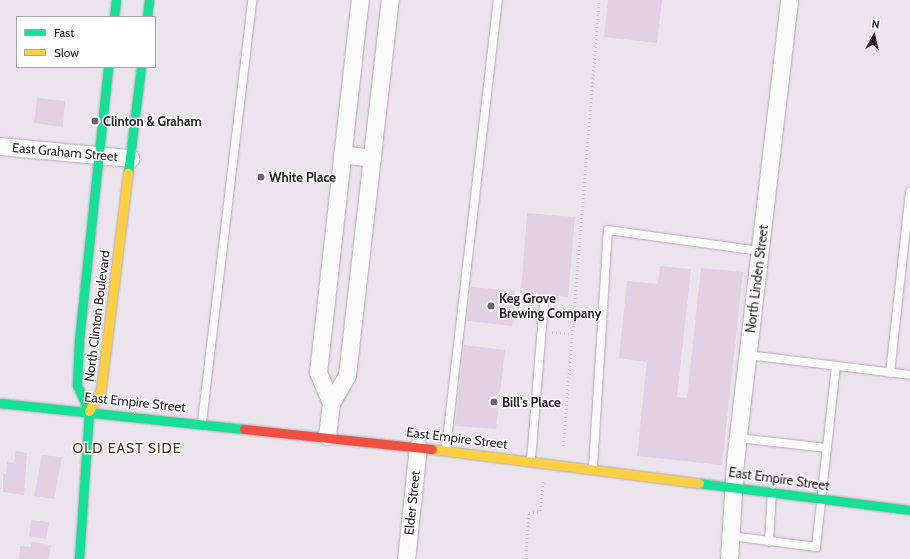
<!DOCTYPE html>
<html>
<head>
<meta charset="utf-8">
<style>
	body { margin:0 }
	#map { position:relative; width:910px; height:559px; overflow:hidden; background:#ece4ec; font-family:Cabin,sans-serif }
	div>[style] { position:absolute }
	.building>* { inset:0; background:#e1d1e2 }
	.path>* { height:2.5px; margin-top:-1.25px; transform-origin:0; background:repeating-linear-gradient(90deg,#cac7ca 0 1px,transparent 0 4px) }
	.roads { filter:drop-shadow(0 0 1px #b3acb3) drop-shadow(0 0 1px #b3acb3) }
	.lane>* { height:8px; margin:-4px; padding:0 4px; transform-origin:4px; border-radius:4px; background:#fcfbfc }
	.street>* { height:17px; margin:-8.5px; padding:0 8.5px; transform-origin:8.5px; border-radius:8.5px; background:#fcfbfc }
	.fast>* { height:9px; margin:-4.5px; padding:0 4.5px; transform-origin:4.5px; border-radius:4.5px; background:#16e098 }
	.slow>* { height:9px; margin:-4.5px; padding:0 4.5px; transform-origin:4.5px; border-radius:4.5px; background:#ffcf43 }
	.jam>* { height:9px; margin:-4.5px; padding:0 4.5px; transform-origin:4.5px; border-radius:4.5px; background:#f24e42 }
	.dots>* { width:11px; height:11px; translate:-50% -50%; box-sizing:border-box; border:2px solid #fff; border-radius:50% }
	span { translate:-50% -50%; white-space:nowrap; text-align:center; line-height:1.15; -webkit-text-stroke:3px #fff; paint-order:stroke }
	.poi-label { font-size:13px; color:#252025; font-weight:700 }
	.left { translate:0 -50%; text-align:left }
	.street-label { font-size:13px; color:#252025 }
	.neighbourhood-label { font-size:14px; color:#373b12; letter-spacing:1px }
	.legend { position:absolute; left:16px; top:16px; width:140px; height:52px; box-sizing:border-box; background:#fff; border:1px solid #a8a6a8; margin:0; padding:5px 7px; list-style:none; font-size:12px; color:#252025 }
	.legend li { display:flex; align-items:center; gap:8px; height:20px }
	.legend b { width:20px; border:1px solid #a8a6a8 }
	.north { position:absolute; left:854px; top:16px; width:40px; height:40px; -webkit-text-stroke:3px #fff; paint-order:stroke; rotate:8deg; font-size:11px; font-weight:700; line-height:16px; text-align:center; color:#252025 }
	.north::after { content:''; display:block; margin:auto; width:14px; height:18px; background:#252025; clip-path:polygon(50% 0,100% 100%,50% 72%,0 100%) }
</style>
</head>
<body>
<div id="map">
	<div class="building">
		<div style="clip-path:polygon(608px 0,662px 0,657px 43px,604px 37px)"></div>
		<div style="clip-path:polygon(37px 98px,65px 101px,63px 127px,34px 123px)"></div>
		<div style="clip-path:polygon(527px 213px,575px 217px,568px 297px,521px 293px)"></div>
		<div style="clip-path:polygon(660px 266px,691px 269px,677px 397px,687px 398px,701px 268px,743px 272px,722px 465px,637px 456px,647px 362px,619px 358px,627px 281px,658px 284px)"></div>
		<div style="clip-path:polygon(471px 287px,515px 291px,512px 326px,467px 321px)"></div>
		<div style="clip-path:polygon(464px 345px,505px 350px,496px 429px,455px 426px)"></div>
		<div style="clip-path:polygon(16px 451px,27px 453px,24px 495px,3px 492px,3px 474px,6px 474px,7px 462px,14px 463px)"></div>
		<div style="clip-path:polygon(42px 455px,62px 457px,54px 499px,34px 496px)"></div>
		<div style="clip-path:polygon(31px 520px,49px 522px,46px 539px,29px 536px)"></div>
		<div style="clip-path:polygon(32px 542px,51px 545px,49px 559px,19px 559px,20px 546px,31px 547px)"></div>
	</div>
	<div class="path">
		<div style="left:552px;top:332px;width:20px;rotate:6deg"></div>
		<div style="left:563px;top:446px;width:447px;rotate:-85.4deg"></div>
		<div style="left:525px;top:559px;width:46px;rotate:-85deg"></div>
		<div style="left:529px;top:513px;width:11px;rotate:-10deg"></div>
		<div style="left:540px;top:511px;width:30px;rotate:-84deg"></div>
	</div>
	<div class="roads">
		<div class="lane">
			<div style="left:748px;top:355px;width:163px;rotate:7deg"></div>
			<div style="left:890px;top:373px;width:182px;rotate:-83.7deg"></div>
			<div style="left:202px;top:422px;width:425px;rotate:-83.2deg"></div>
			<div style="left:738px;top:438px;width:89px;rotate:6.5deg"></div>
			<div style="left:446px;top:448px;width:451px;rotate:-83.4deg"></div>
			<div style="left:531px;top:460px;width:159px;rotate:-85.3deg"></div>
			<div style="left:593px;top:467px;width:237px;rotate:-86.4deg"></div>
			<div style="left:608px;top:230px;width:153px;rotate:7.9deg"></div>
			<div style="left:731px;top:536px;width:86px;rotate:7.4deg"></div>
			<div style="left:816px;top:547px;width:181px;rotate:-83.7deg"></div>
			<div style="left:769px;top:542px;width:50px;rotate:-86.6deg"></div>
		</div>
		<div class="street">
			<div style="left:0;top:146px;width:131px;rotate:5.3deg"></div>
			<div style="left:342px;top:154px;width:30px;rotate:8deg"></div>
			<div style="left:331px;top:403px;width:34px;rotate:-113deg"></div>
			<div style="left:318px;top:372px;width:374px;rotate:-83.6deg"></div>
			<div style="left:327px;top:436px;width:33px;rotate:-83deg"></div>
			<div style="left:331px;top:403px;width:32px;rotate:-60deg"></div>
			<div style="left:347px;top:375px;width:377px;rotate:-83.5deg"></div>
			<div style="left:406px;top:559px;width:113px;rotate:-83.9deg"></div>
			<div style="left:729px;top:559px;width:98px;rotate:-86.5deg"></div>
			<div style="left:735px;top:461px;width:464px;rotate:-83.3deg"></div>
		</div>
		<div class="fast">
			<div style="left:114px;top:17px;width:17px;rotate:-83deg"></div>
			<div style="left:147px;top:17px;width:17px;rotate:-83deg"></div>
			<div style="left:128px;top:173px;width:107px;rotate:-83deg"></div>
			<div style="left:0;top:403px;width:245px;rotate:6.1deg"></div>
			<div style="left:89px;top:411px;width:29px;rotate:-115deg"></div>
			<div style="left:77px;top:385px;width:45px;rotate:-87.5deg"></div>
			<div style="left:79px;top:340px;width:275px;rotate:-83.9deg"></div>
			<div style="left:699px;top:483px;width:213px;rotate:7.3deg"></div>
			<div style="left:79px;top:559px;width:148px;rotate:-86.1deg"></div>
		</div>
		<div class="slow">
			<div style="left:89px;top:411px;width:25px;rotate:-61deg"></div>
			<div style="left:101px;top:389px;width:218px;rotate:-82.9deg"></div>
			<div style="left:432px;top:449px;width:269px;rotate:7.3deg"></div>
		</div>
		<div class="jam">
			<div style="left:244px;top:429px;width:189px;rotate:6.1deg"></div>
		</div>
	</div>
	<div class="dots">
		<div style="left:95px;top:121px;background:#6b656b"></div>
		<div style="left:261px;top:177px;background:#6b656b"></div>
		<div style="left:491px;top:306px;background:#6b656b"></div>
		<div style="left:494px;top:402px;background:#6b656b"></div>
	</div>
	<div class="poi-label">
		<span class="left" style="left:103px;top:121px">Clinton &amp; Graham</span>
		<span class="left" style="left:269px;top:177px">White Place</span>
		<span class="left" style="left:499px;top:306px">Keg Grove<br>Brewing Company</span>
		<span class="left" style="left:502px;top:402px">Bill's Place</span>
	</div>
	<div class="street-label">
		<span style="left:65px;top:152px;rotate:5deg">East Graham Street</span>
		<span style="left:757px;top:279px;rotate:-83deg">North Linden Street</span>
		<span style="left:97px;top:316px;rotate:-83deg">North Clinton Boulevard</span>
		<span style="left:135px;top:402px;rotate:6deg">East Empire Street</span>
		<span style="left:457px;top:438px;rotate:7deg">East Empire Street</span>
		<span style="left:779px;top:479px;rotate:8deg">East Empire Street</span>
		<span style="left:412px;top:503px;rotate:-84deg">Elder Street</span>
	</div>
	<div class="neighbourhood-label">
		<span style="left:127px;top:448px">OLD EAST SIDE</span>
	</div>
	<ul class="legend">
	<li><b style="height:5px;background:#16e098"></b>Fast</li>
	<li><b style="height:5px;background:#ffcf43"></b>Slow</li>
	</ul>
	<div class="north">N</div>
</div>
</body>
</html>
